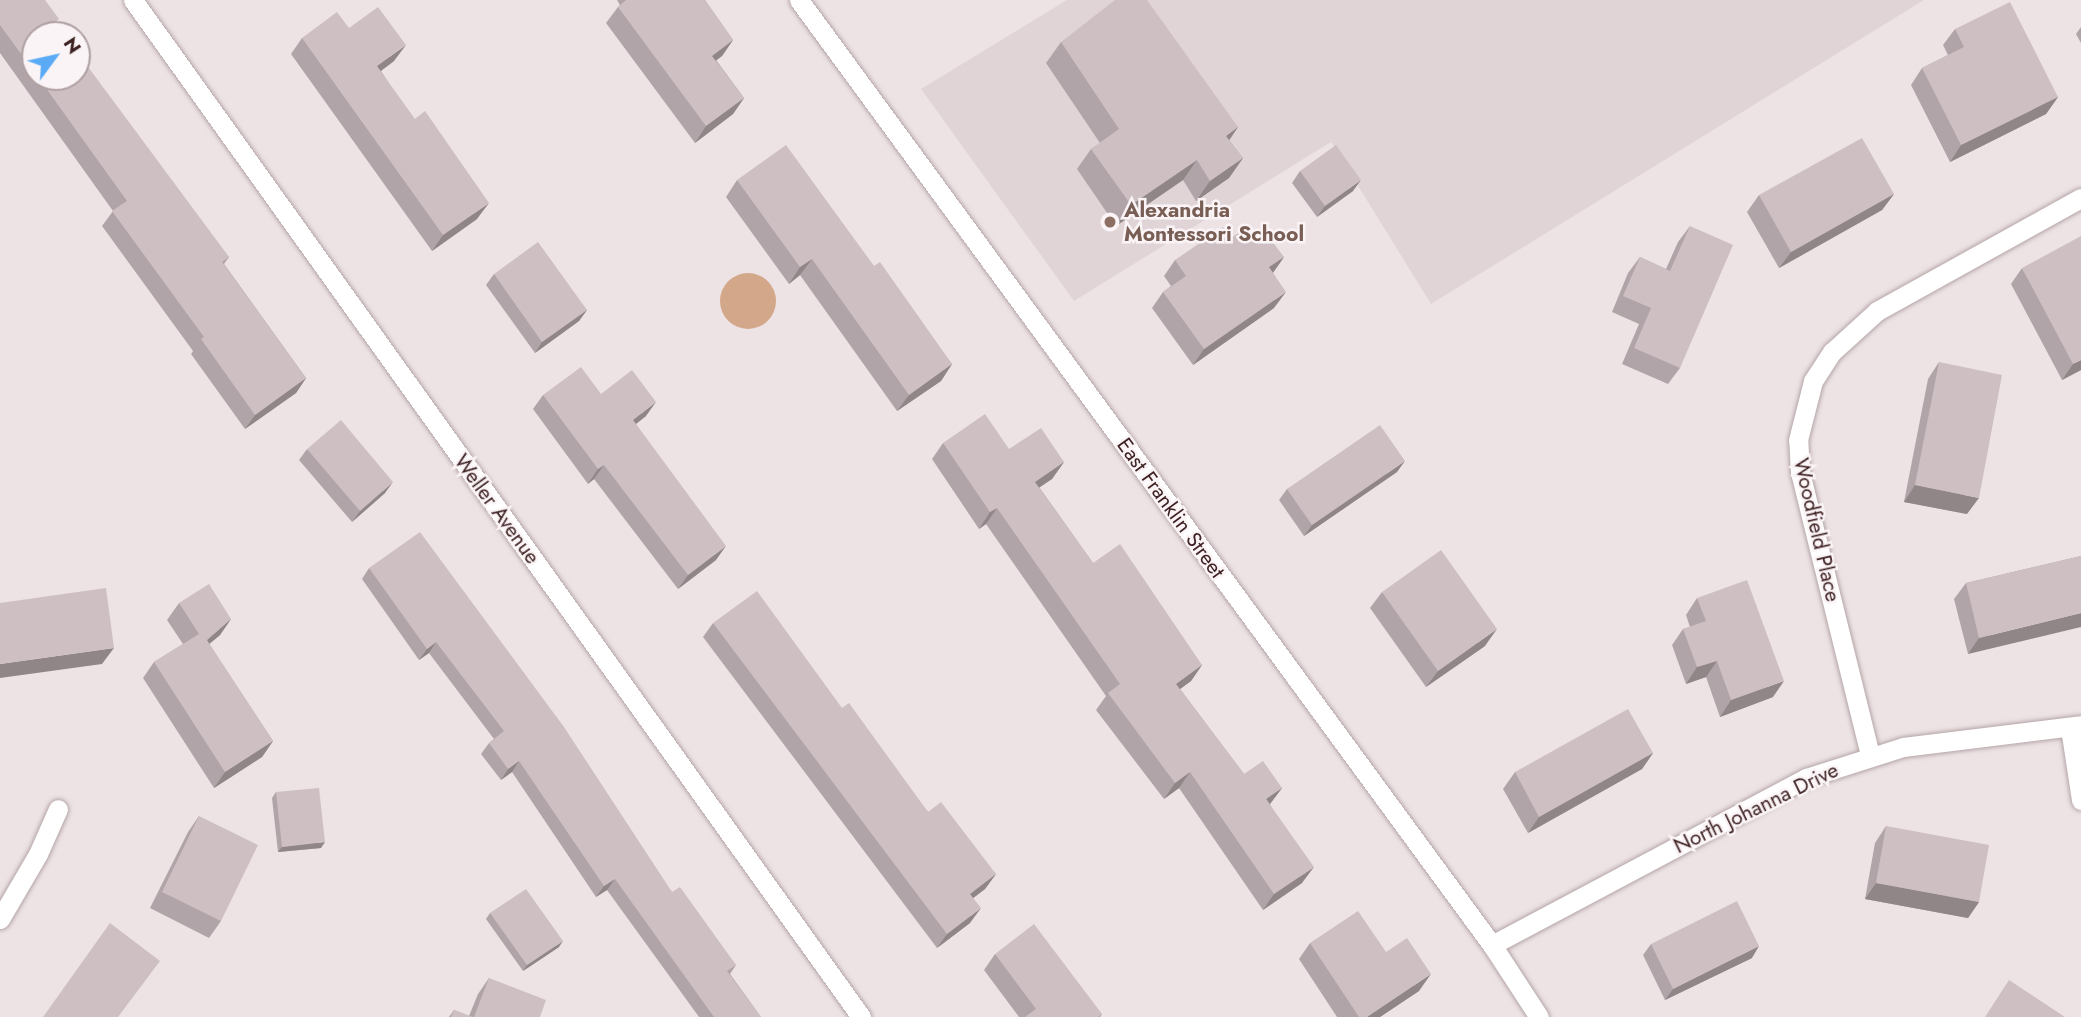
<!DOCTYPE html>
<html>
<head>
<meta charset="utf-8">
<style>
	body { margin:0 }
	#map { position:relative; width:2081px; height:1017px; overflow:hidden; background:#ede3e5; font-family:Jost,sans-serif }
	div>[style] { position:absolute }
	.built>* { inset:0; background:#e1d4d7 }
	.water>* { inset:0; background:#d3a78a }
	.round { border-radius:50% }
	.roads { filter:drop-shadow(0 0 2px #b5a5a7) drop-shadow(0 0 2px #b5a5a7) }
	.minor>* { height:19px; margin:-9.5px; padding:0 9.5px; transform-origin:9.5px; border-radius:9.5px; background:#fff }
	.tertiary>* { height:19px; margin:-9.5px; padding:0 9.5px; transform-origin:9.5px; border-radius:9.5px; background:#fff }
	.wall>* { inset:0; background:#b1a4a8 }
	.shaded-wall>* { inset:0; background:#908688 }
	.building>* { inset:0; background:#cebfc3 }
	.dots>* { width:19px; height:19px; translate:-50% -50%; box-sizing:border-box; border:4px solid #faf4f6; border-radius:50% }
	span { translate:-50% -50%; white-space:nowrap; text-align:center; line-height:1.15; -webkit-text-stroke:5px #faf4f6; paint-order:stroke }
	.education-label { font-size:21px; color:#785e54; font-weight:700 }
	.left { translate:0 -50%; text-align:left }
	.street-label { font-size:21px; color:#3f2223 }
	.north { position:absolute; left:21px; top:21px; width:70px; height:70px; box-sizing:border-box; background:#faf4f6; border:2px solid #afa0a2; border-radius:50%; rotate:57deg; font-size:19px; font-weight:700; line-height:28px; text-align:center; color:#3f2223 }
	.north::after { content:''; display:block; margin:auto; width:24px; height:32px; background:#5aaaf5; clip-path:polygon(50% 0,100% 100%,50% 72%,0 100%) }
</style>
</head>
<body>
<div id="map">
	<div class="built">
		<div style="clip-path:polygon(1067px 0,1924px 0,1431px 304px,1331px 142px,1074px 301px,921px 89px)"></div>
	</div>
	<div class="water">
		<div class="round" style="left:720px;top:273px;width:56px;height:56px"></div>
	</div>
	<div class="roads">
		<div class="minor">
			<div style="left:133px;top:0;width:1251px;rotate:54.4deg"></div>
			<div style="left:2070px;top:728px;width:73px;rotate:81.3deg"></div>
			<div style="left:1870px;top:755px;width:291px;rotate:-103.9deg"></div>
			<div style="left:1800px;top:473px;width:33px;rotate:-93deg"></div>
			<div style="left:1798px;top:440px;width:61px;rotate:-75.7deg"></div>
			<div style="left:1813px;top:381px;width:35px;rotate:-57deg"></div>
			<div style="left:1832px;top:352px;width:61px;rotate:-42.3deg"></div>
			<div style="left:1877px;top:311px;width:233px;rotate:-29deg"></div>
			<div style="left:0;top:919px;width:75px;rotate:-59.7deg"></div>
			<div style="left:38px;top:854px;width:49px;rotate:-66deg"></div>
			<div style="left:1492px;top:945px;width:356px;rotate:-28deg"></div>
			<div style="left:1806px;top:778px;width:102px;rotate:-17.7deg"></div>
			<div style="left:1903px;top:747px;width:179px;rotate:-7deg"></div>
		</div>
		<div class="tertiary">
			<div style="left:799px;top:0;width:1172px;rotate:53.75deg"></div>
			<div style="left:1492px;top:945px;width:86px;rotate:56.9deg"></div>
		</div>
	</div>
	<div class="wall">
		<div style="clip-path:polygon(0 0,35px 35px,35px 77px,77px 77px,229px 257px,224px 264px,306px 378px,296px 393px,245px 429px,191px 354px,193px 351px,102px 226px,113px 211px,0 53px)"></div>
		<div style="clip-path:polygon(617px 0,705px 0,733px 40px,722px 56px,716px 60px,744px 98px,733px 114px,695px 143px,606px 23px,618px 7px,620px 5px)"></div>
		<div style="clip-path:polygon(2081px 27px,2081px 43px,2076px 34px)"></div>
		<div style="clip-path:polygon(349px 28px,394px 61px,381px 71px,477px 219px,432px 251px,291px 54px,302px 38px)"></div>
		<div style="clip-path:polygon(1955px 29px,2058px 97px,2046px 114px,1950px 162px,1911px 85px,1922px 68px,1948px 55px,1943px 45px)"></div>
		<div style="clip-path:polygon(1061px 42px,1238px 127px,1229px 140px,1243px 158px,1229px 178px,1196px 201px,1183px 180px,1116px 226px,1077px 169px,1091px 149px,1100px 143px,1046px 63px)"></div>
		<div style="clip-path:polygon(1300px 171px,1353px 191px,1317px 217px,1292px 183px)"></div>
		<div style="clip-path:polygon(737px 180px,874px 266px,952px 364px,941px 381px,897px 411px,800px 275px,789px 284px,726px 197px)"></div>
		<div style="clip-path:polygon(1894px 194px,1882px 210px,1779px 268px,1747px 212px,1759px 195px)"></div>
		<div style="clip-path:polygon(1690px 226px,1680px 368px,1668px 384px,1622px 364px,1639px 324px,1612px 312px,1628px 273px,1640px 257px,1666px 269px,1678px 242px)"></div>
		<div style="clip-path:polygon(1231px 238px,1252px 241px,1284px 257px,1273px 273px,1274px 308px,1193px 365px,1152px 308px,1163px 292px,1171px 286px,1164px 276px,1175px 260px)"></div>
		<div style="clip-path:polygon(2022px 268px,2081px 370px,2062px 380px,2011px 284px)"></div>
		<div style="clip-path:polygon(494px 274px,587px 310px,579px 321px,535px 353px,486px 285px)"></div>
		<div style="clip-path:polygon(1939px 362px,1967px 514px,1904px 502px,1928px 379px)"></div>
		<div style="clip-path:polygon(601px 394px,646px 416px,636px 424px,716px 560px,678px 589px,594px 479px,588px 484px,533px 409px,543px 395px)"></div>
		<div style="clip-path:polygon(943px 443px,1009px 449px,1064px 462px,1052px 479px,1039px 487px,1093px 563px,1202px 665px,1191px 681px,1180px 689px,1244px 774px,1282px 788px,1270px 804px,1302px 883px,1263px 910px,1179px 788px,1164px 799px,1096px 710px,1106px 696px,986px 524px,979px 529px,932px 459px)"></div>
		<div style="clip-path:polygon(307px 449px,385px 493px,352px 522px,299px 460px)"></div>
		<div style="clip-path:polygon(1397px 472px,1304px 536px,1279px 500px,1287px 489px)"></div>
		<div style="clip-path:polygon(2081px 556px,1968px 654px,1954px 599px,1966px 583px)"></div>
		<div style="clip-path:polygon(369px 568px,672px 892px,736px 965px,730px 974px,761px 1017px,699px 1017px,607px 890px,596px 897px,512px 772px,501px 780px,481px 754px,489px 743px,494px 739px,429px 653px,419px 660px,362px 579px)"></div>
		<div style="clip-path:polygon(1382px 592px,1485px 646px,1426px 687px,1370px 608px)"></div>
		<div style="clip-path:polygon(1697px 598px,1773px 697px,1720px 717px,1706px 677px,1686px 684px,1672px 645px,1683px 629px,1690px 627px,1686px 615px)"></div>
		<div style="clip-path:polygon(179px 603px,231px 619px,220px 635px,209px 644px,273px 741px,262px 757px,214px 788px,143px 678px,154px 662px,183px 644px,167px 620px)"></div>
		<div style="clip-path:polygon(713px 623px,842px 708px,928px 812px,996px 874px,985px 889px,973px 898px,970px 923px,937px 948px,703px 637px)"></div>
		<div style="clip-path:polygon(1653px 753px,1642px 769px,1528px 833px,1503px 789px,1515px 772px)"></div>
		<div style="clip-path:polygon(276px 792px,321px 848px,278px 852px,272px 798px)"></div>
		<div style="clip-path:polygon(199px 816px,221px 921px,209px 938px,150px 908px,188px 832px)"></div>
		<div style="clip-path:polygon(1886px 826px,1979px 902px,1968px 918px,1865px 899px,1875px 843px)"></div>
		<div style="clip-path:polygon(490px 913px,559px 947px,523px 971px,486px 919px)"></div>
		<div style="clip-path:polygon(1310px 943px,1386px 952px,1419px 991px,1380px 1017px,1337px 1017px,1299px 959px)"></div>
		<div style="clip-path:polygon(1651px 944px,1752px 958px,1665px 1000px,1643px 955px)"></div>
		<div style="clip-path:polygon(995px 954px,1102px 1014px,1100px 1017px,1019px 1017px,984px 970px)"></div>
		<div style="clip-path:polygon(489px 978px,540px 1017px,449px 1017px,454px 1010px,469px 1016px,478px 994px)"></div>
	</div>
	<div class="shaded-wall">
		<div style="clip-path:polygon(733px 40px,722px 56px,701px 72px,712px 56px)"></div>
		<div style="clip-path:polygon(406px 45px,394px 61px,366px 82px,377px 66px)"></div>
		<div style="clip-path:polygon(2058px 97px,2046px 114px,1950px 162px,1961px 145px)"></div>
		<div style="clip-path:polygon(744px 98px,733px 114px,695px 143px,706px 126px)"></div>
		<div style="clip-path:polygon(1238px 127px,1224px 148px,1226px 136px)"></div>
		<div style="clip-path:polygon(1243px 158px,1229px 178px,1196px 201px,1210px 181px)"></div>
		<div style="clip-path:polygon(1197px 160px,1183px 180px,1116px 226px,1131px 205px)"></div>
		<div style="clip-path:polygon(1361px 180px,1353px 191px,1317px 217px,1325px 206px)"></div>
		<div style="clip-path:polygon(1894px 194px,1882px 210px,1779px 268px,1791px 252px)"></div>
		<div style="clip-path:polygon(489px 203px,477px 219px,432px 251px,443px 235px)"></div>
		<div style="clip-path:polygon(1284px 257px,1272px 274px,1269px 267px)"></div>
		<div style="clip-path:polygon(812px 259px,800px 275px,789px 284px,800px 267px)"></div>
		<div style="clip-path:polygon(1286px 292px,1274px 308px,1193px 365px,1204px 349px)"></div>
		<div style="clip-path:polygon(587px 310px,579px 321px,535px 353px,542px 342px)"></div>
		<div style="clip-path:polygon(2081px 360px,2081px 370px,2062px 380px,2073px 364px)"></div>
		<div style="clip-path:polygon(952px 364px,941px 381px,897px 411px,909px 395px)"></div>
		<div style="clip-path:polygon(306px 378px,296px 393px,245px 429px,255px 415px)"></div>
		<div style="clip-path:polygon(656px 402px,646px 416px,623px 434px,633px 420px)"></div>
		<div style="clip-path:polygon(1405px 461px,1397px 472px,1304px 536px,1312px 525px)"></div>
		<div style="clip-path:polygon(1064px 462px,1052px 479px,1024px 498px,1035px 482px)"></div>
		<div style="clip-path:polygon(604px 465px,594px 479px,588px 484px,598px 469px)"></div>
		<div style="clip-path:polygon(393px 482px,385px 493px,352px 522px,360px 511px)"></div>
		<div style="clip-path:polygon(1915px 485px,1979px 498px,1967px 514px,1904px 502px)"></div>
		<div style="clip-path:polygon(997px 508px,986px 524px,979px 529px,990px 512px)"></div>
		<div style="clip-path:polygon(726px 546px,716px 560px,678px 589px,688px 575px)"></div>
		<div style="clip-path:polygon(2081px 613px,2081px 627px,1968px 654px,1979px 638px)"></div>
		<div style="clip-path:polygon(231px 619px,220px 635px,195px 656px,207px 640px)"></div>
		<div style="clip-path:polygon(1497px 629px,1485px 646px,1426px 687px,1438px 671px)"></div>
		<div style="clip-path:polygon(436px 642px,429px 653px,419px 660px,427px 649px)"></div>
		<div style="clip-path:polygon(114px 648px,102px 664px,0 678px,0 664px)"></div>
		<div style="clip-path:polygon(1717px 661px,1706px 677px,1686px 684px,1697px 667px)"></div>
		<div style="clip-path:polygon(1202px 665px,1191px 681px,1165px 700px,1176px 684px)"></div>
		<div style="clip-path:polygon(1784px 681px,1773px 697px,1720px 717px,1731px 700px)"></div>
		<div style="clip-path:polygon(273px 741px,262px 757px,214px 788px,225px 772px)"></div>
		<div style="clip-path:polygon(1653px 753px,1642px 769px,1528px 833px,1539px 817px)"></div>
		<div style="clip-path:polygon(519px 761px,512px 772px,501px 780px,508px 769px)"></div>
		<div style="clip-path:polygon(1190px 772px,1179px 788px,1164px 799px,1175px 783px)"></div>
		<div style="clip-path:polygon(1282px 788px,1270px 804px,1266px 799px)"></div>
		<div style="clip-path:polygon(325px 842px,321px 848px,278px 852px,282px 847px)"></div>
		<div style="clip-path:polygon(1314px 867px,1302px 883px,1263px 910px,1274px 894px)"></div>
		<div style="clip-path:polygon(996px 874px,985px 889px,959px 909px,970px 894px)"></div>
		<div style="clip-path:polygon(615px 879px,607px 890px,596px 897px,604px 886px)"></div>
		<div style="clip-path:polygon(1876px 883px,1979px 902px,1968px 918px,1865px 899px)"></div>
		<div style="clip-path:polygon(981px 908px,970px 923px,937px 948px,947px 934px)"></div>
		<div style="clip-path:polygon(563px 941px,559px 947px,523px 971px,527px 965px)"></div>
		<div style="clip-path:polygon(1759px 946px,1752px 958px,1665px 1000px,1673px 989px)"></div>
		<div style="clip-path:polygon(1431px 974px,1419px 991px,1380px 1017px,1367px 1017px)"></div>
	</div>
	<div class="building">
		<div style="clip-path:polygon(0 0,45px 0,59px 19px,55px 22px,64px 35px,35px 35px,35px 73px,0 25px)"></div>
		<div style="clip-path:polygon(626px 0,705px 0,733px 40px,712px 56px,744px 98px,706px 126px,618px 7px)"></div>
		<div style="clip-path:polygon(1115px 0,1147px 0,1238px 127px,1226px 136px,1243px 158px,1210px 181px,1197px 160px,1131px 205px,1091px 149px,1119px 129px,1061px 42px)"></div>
		<div style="clip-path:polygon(2010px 2px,2058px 97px,1961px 145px,1922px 68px,1964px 47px,1955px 29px)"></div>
		<div style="clip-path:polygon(378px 7px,406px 45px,377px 66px,415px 119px,425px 111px,489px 203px,443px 235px,302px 38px,337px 12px,349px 28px)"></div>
		<div style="clip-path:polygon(77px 52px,229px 257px,222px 262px,306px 378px,255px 415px,201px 339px,204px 337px,112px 211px,127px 201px,38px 77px,77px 77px)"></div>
		<div style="clip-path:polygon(1862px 138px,1894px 194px,1791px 252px,1759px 195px)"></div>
		<div style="clip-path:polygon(786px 145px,874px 266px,880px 262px,952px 364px,909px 395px,812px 259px,800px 267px,737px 180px)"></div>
		<div style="clip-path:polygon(1336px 145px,1361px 180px,1325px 206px,1300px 171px)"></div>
		<div style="clip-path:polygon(1690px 226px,1733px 245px,1680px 368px,1634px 348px,1651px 308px,1623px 296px,1640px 257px,1670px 271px)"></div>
		<div style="clip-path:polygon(1223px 227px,1231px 238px,1244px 229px,1252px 241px,1265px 232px,1284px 257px,1269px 267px,1286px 292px,1204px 349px,1163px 292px,1186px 276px,1175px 260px)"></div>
		<div style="clip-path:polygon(2081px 236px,2081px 360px,2073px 364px,2022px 268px)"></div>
		<div style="clip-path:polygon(538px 242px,587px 310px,542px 342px,494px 274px)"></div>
		<div style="clip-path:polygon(1939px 362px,2002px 375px,1979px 498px,1915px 485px)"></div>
		<div style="clip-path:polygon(581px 367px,601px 394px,632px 370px,656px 402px,633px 420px,726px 546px,688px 575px,604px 465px,598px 469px,543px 395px)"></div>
		<div style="clip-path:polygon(985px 414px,1009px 449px,1041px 428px,1064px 462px,1035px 482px,1093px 563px,1120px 544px,1202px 665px,1176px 684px,1244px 774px,1263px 761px,1282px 788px,1266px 799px,1314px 867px,1274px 894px,1190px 772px,1175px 783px,1108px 693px,1120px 684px,997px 508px,990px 512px,943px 443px)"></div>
		<div style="clip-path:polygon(341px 420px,393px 482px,360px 511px,307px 449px)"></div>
		<div style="clip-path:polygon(1380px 425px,1405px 461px,1312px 525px,1287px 489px)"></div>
		<div style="clip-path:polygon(420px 532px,564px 727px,672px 892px,680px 887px,736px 965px,727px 971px,761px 1017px,714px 1017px,615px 879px,604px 886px,519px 761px,508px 769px,489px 743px,504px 731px,436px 642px,427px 649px,369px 568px)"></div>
		<div style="clip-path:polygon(1441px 550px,1497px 629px,1438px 671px,1382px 592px)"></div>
		<div style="clip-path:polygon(2081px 556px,2081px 613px,1979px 638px,1966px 583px)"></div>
		<div style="clip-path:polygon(1747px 580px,1784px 681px,1731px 700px,1717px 661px,1697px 667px,1683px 629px,1706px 621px,1697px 598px)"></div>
		<div style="clip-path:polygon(209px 584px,231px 619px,207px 640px,273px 741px,225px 772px,154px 662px,199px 634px,179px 603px)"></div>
		<div style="clip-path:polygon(106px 588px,114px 648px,0 664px,0 603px)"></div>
		<div style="clip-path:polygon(757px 591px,842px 708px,849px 703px,928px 812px,941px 802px,996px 874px,970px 894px,981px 908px,947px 934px,713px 623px)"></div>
		<div style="clip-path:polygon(1628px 709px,1653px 753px,1539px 817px,1515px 772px)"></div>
		<div style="clip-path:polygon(319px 788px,325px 842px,282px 847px,276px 792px)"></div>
		<div style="clip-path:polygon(199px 816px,258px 845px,221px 921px,162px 892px)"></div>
		<div style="clip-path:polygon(1886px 826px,1989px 845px,1979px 902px,1876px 883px)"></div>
		<div style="clip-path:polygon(526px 889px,563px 941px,527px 965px,490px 913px)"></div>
		<div style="clip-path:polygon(1737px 901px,1759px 946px,1673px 989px,1651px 944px)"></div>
		<div style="clip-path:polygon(1358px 911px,1386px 952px,1407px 938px,1431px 974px,1367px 1017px,1359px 1017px,1310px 943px)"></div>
		<div style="clip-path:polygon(110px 923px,160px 961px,118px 1017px,43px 1017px)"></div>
		<div style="clip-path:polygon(1034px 924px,1102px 1014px,1098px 1017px,1025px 1017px,1036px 1009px,995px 954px)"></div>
		<div style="clip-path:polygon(489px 978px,546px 1000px,540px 1017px,474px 1017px)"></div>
		<div style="clip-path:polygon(2009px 980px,2065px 1017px,1985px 1017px)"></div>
		<div style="clip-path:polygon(454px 1010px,473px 1017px,451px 1017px)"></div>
	</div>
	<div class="dots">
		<div style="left:1110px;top:222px;background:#8d6e63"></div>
	</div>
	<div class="education-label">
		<span class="left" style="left:1124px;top:222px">Alexandria<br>Montessori School</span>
	</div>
	<div class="street-label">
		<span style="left:1171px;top:508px;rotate:54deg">East Franklin Street</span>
		<span style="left:497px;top:509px;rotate:54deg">Weller Avenue</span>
		<span style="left:1817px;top:530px;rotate:77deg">Woodfield Place</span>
		<span style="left:1756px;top:808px;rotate:-26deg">North Johanna Drive</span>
	</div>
	<div class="north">N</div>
</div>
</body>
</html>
